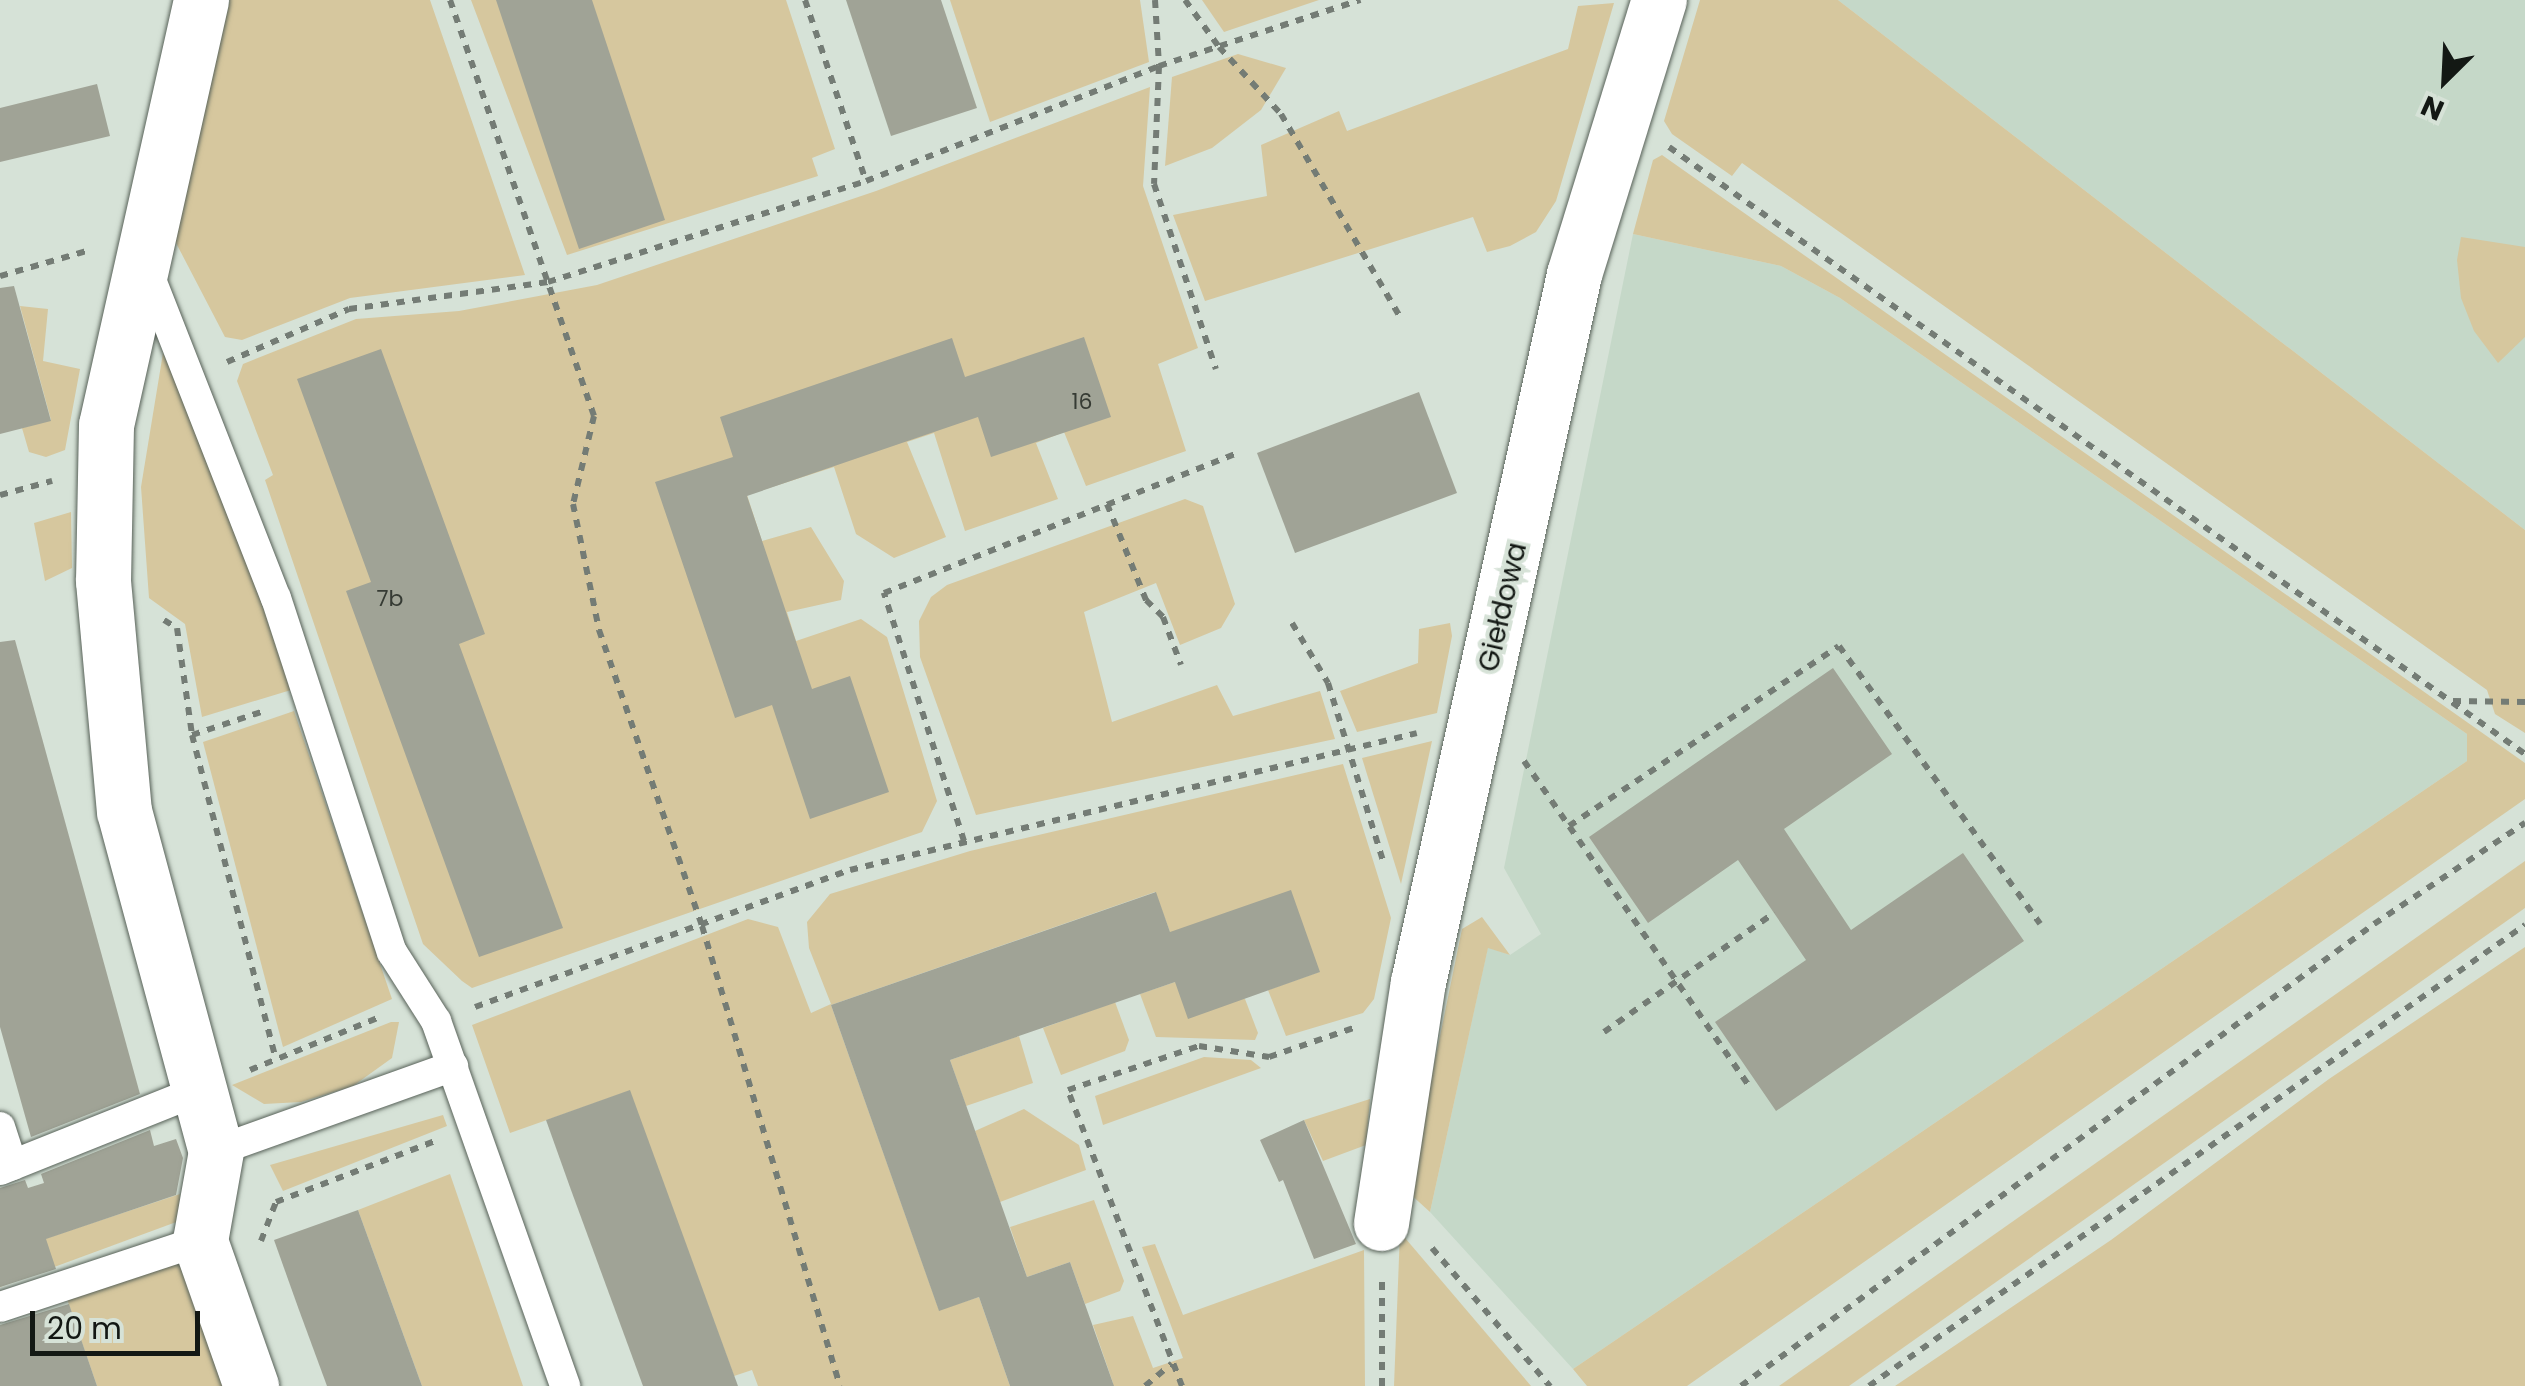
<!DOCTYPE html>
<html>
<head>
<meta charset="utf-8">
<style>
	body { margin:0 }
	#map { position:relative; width:2525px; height:1386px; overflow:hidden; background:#d6e2d7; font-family:Poppins,sans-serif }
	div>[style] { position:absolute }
	.built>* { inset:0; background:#c5d8c8 }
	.green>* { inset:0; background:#d6c79e }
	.building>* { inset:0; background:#a0a396 }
	.path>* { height:6px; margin-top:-3px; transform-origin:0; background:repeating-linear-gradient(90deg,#747c75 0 8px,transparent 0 16px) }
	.roads { filter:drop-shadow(0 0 2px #586259) drop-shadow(0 0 2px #586259) }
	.service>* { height:30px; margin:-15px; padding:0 15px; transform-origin:15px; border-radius:15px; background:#fff }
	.minor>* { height:55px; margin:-27.5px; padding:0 27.5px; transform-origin:27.5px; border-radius:27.5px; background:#fff }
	span { translate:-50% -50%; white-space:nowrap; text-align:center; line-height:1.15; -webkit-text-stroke:8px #d6e2d7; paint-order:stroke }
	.number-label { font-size:22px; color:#363b34 }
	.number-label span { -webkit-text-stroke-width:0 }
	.street-label { font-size:28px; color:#131814 }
	.north { position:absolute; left:2395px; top:30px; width:100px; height:100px; -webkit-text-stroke:8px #d6e2d7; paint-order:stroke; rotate:204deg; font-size:28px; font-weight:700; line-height:40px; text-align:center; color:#131814 }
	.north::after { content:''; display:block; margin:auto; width:35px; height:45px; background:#131814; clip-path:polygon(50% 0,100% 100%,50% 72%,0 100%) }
	.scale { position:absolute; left:30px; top:1311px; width:170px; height:45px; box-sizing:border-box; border:5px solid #131814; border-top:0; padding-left:12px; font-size:30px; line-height:35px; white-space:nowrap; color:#131814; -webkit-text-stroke:8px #d6e2d7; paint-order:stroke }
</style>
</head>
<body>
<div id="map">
	<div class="built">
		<div style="clip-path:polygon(1838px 0,2525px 0,2525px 530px)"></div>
		<div style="clip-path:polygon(1633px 234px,1781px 266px,1840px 298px,2467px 734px,2467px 761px,1573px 1369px,1430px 1212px,1488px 947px,1510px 955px,1541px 934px,1504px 868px)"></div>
	</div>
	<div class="green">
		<div style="clip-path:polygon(230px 0,430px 0,525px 275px,350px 298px,242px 340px,225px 337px,175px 241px)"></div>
		<div style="clip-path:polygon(471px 0,786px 0,835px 149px,812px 158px,818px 176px,567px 255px)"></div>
		<div style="clip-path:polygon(950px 0,1140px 0,1149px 62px,990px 122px)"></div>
		<div style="clip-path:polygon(1202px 0,1319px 0,1224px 32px)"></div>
		<div style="clip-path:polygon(1700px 0,1838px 0,2525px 530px,2525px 733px,2495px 714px,2487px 690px,1742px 163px,1732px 176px,1672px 134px,1664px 121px)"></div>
		<div style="clip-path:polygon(1614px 3px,1556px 201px,1536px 232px,1510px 246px,1487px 252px,1473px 217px,1205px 301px,1173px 215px,1267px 196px,1261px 145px,1339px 111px,1347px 131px,1568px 49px,1578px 6px)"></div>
		<div style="clip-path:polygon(1238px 54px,1286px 68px,1261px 110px,1212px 148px,1165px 166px,1172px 77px)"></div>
		<div style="clip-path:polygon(1150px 87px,1143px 186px,1198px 348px,1158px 364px,1186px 451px,1086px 486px,1064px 432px,1036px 443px,1058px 499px,965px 531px,934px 433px,907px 442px,946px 537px,894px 558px,856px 534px,834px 467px,747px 495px,762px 541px,811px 527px,844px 581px,841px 600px,787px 612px,796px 641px,861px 619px,887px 637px,937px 801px,922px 832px,472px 988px,462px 981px,423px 944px,265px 480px,273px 475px,237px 381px,243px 364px,356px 319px,459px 311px,597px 285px,876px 191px)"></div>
		<div style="clip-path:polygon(1662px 155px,2525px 763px,2525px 799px,1687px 1386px,1587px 1386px,1573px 1369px,2467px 761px,2467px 734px,1840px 298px,1781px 266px,1633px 234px,1653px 160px)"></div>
		<div style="clip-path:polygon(2461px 237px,2525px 247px,2525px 337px,2498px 363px,2474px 331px,2461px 298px,2457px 260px)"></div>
		<div style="clip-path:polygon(20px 306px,48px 309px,43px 361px,80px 369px,65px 450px,46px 457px,29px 452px,22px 428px,51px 420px)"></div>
		<div style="clip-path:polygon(163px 353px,213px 460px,291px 690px,202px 717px,185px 624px,149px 598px,141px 487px)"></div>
		<div style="clip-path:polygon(1185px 499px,1203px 506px,1235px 604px,1221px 628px,1180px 645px,1156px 583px,1084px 612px,1112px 722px,1217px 685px,1233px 716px,1320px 691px,1335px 739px,976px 815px,920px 657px,919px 621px,931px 597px,947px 585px)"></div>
		<div style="clip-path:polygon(71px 512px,72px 568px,45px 581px,34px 523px)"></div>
		<div style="clip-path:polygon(1450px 623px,1452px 636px,1437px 713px,1357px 732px,1340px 691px,1418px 663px,1419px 629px)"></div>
		<div style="clip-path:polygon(294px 711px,392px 999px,283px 1047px,203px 742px)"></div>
		<div style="clip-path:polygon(1432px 741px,1401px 884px,1362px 758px)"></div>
		<div style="clip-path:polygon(1343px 764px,1391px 918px,1374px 999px,1363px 1013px,1286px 1036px,1268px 990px,1319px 972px,1170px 932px,1155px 892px,831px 1005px,939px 1310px,979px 1297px,1010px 1386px,758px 1386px,752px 1370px,734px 1376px,629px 1091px,510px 1133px,472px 1025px,748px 919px,778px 927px,811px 1013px,831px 1004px,809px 948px,807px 922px,830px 894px,970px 851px)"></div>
		<div style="clip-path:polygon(2525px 861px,2525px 908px,1849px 1386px,1779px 1386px)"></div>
		<div style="clip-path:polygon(1482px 917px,1510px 955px,1488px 948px,1430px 1212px,1408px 1192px,1462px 929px)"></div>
		<div style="clip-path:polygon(2525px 947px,2525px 1386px,1895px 1386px,2111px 1240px,2329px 1079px)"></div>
		<div style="clip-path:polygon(1175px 982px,1245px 999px,1258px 1033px,1255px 1040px,1156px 1037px,1140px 994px)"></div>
		<div style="clip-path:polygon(1115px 1002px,1129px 1040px,1125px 1051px,1061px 1075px,1043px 1028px)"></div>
		<div style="clip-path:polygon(391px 1022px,399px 1022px,392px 1058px,353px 1086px,301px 1102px,264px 1104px,232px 1085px)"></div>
		<div style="clip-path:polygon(1019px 1036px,1033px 1083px,966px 1106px,950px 1060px)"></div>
		<div style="clip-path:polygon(1204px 1057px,1251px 1060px,1261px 1068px,1103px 1125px,1095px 1096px)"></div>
		<div style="clip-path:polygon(1370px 1099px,1366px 1145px,1323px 1161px,1304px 1120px)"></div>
		<div style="clip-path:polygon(1024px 1109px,1079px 1145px,1086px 1170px,1000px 1202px,975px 1131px)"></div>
		<div style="clip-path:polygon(443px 1115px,447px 1126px,283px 1191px,270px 1165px)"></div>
		<div style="clip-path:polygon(450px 1174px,523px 1386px,422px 1386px,358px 1210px)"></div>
		<div style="clip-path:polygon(180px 1194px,179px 1221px,0 1287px,0 1268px,20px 1247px)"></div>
		<div style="clip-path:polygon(1094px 1200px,1124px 1281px,1120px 1291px,1085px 1304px,1070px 1262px,1027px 1277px,1010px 1227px)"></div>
		<div style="clip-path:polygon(1400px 1232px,1531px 1386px,1394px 1386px)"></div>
		<div style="clip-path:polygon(1155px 1244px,1183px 1315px,1364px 1250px,1365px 1386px,1106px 1386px,1113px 1383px,1093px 1325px,1133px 1316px,1153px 1368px,1183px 1358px,1142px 1247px)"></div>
		<div style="clip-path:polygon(181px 1260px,223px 1386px,97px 1386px,67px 1299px)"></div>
	</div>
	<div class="building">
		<div style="clip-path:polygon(496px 0,592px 0,665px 220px,579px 249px)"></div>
		<div style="clip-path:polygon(846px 0,941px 0,977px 108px,891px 136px)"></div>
		<div style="clip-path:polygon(97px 84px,110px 136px,0 162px,0 108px)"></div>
		<div style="clip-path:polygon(14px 286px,51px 421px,0 434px,0 288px)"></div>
		<div style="clip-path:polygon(1084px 337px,1111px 417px,991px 457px,978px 417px,747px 496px,812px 689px,850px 676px,889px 792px,810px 819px,772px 705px,735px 718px,655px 482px,733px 457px,720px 417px,952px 338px,965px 377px)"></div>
		<div style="clip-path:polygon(381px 349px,485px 634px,459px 644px,563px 928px,479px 957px,346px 591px,371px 582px,297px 379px)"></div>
		<div style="clip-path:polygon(1419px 392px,1457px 493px,1295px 553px,1257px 453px)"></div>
		<div style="clip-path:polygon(15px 640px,140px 1094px,31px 1137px,0 1027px,0 642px)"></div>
		<div style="clip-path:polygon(1833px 668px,1892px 754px,1784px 829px,1851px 930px,1963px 853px,2024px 941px,1776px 1111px,1715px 1022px,1806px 960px,1774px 913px,1738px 860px,1648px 923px,1589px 837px)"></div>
		<div style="clip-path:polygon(1291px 890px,1320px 972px,1188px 1019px,1175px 982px,950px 1060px,1027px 1277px,1070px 1262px,1114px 1386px,1010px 1386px,979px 1297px,939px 1311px,831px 1005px,1156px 892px,1170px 932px)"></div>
		<div style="clip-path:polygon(630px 1090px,738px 1386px,643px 1386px,571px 1190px,546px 1120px)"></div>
		<div style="clip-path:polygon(1304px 1120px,1356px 1244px,1314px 1259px,1283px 1180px,1279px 1182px,1260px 1140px)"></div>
		<div style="clip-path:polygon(150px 1130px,154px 1146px,176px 1139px,183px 1158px,176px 1195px,46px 1239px,56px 1269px,0 1287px,0 1188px,25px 1180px,28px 1188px,44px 1183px,41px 1174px)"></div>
		<div style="clip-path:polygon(358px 1210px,422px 1386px,327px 1386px,299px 1310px,274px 1240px)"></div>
		<div style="clip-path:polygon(69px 1304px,97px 1386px,0 1386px,0 1325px)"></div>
	</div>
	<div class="path">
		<div style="left:450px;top:0;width:440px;rotate:70.9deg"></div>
		<div style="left:594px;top:416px;width:90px;rotate:103.4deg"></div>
		<div style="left:573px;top:504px;width:129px;rotate:78.3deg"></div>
		<div style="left:599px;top:630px;width:313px;rotate:70.8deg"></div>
		<div style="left:702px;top:926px;width:480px;rotate:73.3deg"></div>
		<div style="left:805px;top:0;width:191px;rotate:71.4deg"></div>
		<div style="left:1155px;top:0;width:66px;rotate:86.5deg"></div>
		<div style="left:1159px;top:66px;width:118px;rotate:92.4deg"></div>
		<div style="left:1154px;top:184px;width:195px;rotate:71.5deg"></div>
		<div style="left:1185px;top:0;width:58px;rotate:54.1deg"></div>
		<div style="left:1219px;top:47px;width:91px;rotate:47.2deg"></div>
		<div style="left:1281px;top:114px;width:239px;rotate:59.6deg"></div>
		<div style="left:1669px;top:147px;width:1049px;rotate:35.34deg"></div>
		<div style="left:0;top:276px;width:94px;rotate:-16.1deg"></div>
		<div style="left:227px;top:362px;width:133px;rotate:-23.5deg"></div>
		<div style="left:349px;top:309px;width:201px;rotate:-7.7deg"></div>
		<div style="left:548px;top:282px;width:334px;rotate:-17.6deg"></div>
		<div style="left:866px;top:181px;width:315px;rotate:-21.4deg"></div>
		<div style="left:1159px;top:66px;width:212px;rotate:-18.2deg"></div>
		<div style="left:0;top:495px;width:54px;rotate:-15.1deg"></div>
		<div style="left:1107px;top:504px;width:104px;rotate:67.9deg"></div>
		<div style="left:1146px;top:600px;width:24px;rotate:45deg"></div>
		<div style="left:1163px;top:617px;width:51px;rotate:69.4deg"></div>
		<div style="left:164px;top:620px;width:15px;rotate:32deg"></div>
		<div style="left:177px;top:628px;width:108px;rotate:82deg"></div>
		<div style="left:192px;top:735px;width:335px;rotate:75.5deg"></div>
		<div style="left:1292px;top:623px;width:70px;rotate:59deg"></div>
		<div style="left:1328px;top:683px;width:189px;rotate:72.8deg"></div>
		<div style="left:2453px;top:701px;width:72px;rotate:0.8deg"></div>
		<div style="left:192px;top:735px;width:79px;rotate:-18.4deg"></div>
		<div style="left:1524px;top:761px;width:399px;rotate:55.3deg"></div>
		<div style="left:1569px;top:826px;width:324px;rotate:-33.7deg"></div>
		<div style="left:1839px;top:646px;width:343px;rotate:54.1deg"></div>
		<div style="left:964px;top:841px;width:261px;rotate:-107.9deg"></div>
		<div style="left:884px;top:593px;width:383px;rotate:-21.6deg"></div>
		<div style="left:475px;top:1007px;width:399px;rotate:-20.1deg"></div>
		<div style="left:850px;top:870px;width:583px;rotate:-13.58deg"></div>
		<div style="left:1604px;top:1032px;width:208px;rotate:-35deg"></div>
		<div style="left:250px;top:1070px;width:143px;rotate:-22.2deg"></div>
		<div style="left:261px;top:1241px;width:42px;rotate:-69deg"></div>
		<div style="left:276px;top:1202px;width:170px;rotate:-21deg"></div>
		<div style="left:1432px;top:1248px;width:182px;rotate:49.5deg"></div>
		<div style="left:1145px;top:1386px;width:35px;rotate:-40deg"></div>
		<div style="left:1182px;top:1386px;width:317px;rotate:-111.1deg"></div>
		<div style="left:1068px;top:1090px;width:138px;rotate:-18.6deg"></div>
		<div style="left:1199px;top:1046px;width:71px;rotate:8.9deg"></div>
		<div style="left:1269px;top:1057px;width:92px;rotate:-19deg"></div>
		<div style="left:1382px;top:1386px;width:109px;rotate:-90deg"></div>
		<div style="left:1741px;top:1386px;width:784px;rotate:-36.12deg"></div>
		<div style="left:2374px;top:924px;width:182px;rotate:-33.8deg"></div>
		<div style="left:1869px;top:1386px;width:802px;rotate:-35.1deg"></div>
	</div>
	<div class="roads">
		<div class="service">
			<div style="left:146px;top:267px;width:356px;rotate:68.6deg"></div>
			<div style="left:276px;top:598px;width:373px;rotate:71.9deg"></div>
			<div style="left:392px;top:952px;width:82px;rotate:57.5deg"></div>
			<div style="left:436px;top:1021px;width:387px;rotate:70.5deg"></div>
			<div style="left:0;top:1127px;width:40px;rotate:72deg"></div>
			<div style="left:216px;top:1151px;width:252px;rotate:-19.7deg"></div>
			<div style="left:0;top:1170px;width:213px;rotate:-21.8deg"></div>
			<div style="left:0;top:1307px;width:211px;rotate:-18.3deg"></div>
		</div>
		<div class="minor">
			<div style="left:201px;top:0;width:435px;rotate:102.6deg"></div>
			<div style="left:106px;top:425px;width:156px;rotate:91.1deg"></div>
			<div style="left:103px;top:581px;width:231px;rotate:84.8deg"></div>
			<div style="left:124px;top:811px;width:352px;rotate:74.9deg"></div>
			<div style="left:216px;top:1151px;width:91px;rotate:100.1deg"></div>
			<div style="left:200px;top:1241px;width:154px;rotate:70.6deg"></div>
			<div style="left:1381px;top:1223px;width:244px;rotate:-81.3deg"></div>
			<div style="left:1418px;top:982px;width:725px;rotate:-77.57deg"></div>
			<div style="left:1574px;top:274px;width:287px;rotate:-72.8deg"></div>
		</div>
	</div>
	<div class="number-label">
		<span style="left:1082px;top:402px">16</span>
		<span style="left:390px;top:599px">7b</span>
	</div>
	<div class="street-label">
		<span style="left:1503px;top:607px;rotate:-77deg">Giełdowa</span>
	</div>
	<div class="north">N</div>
	<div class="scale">20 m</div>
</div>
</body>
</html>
